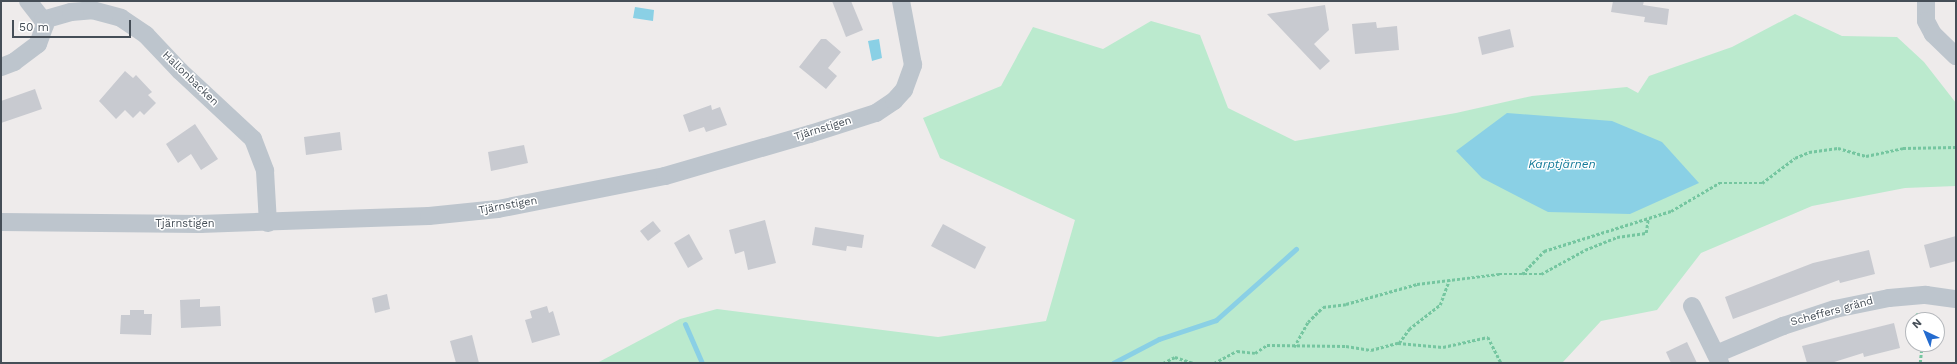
<!DOCTYPE html>
<html>
<head>
<meta charset="utf-8">
<style>
	body { margin:0 }
	#map { position:relative; width:1957px; height:364px; overflow:hidden; background:#eeebeb; font-family:"Work Sans",sans-serif }
	div>[style] { position:absolute }
	.green>* { inset:0; background:#bbeace }
	.water>* { inset:0; background:#8ad0e5 }
	.stream>* { height:5px; margin:-2.5px; padding:0 2.5px; transform-origin:2.5px; border-radius:2.5px; background:#8ad0e5 }
	.building>* { inset:0; background:#c8cad0 }
	.path>* { height:2.5px; margin-top:-1.25px; transform-origin:0; background:repeating-linear-gradient(90deg,#75c6a0 0 3px,transparent 0 5px) }
	.street>* { height:18px; margin:-9px; padding:0 9px; transform-origin:9px; border-radius:9px; background:#bdc5cd }
	span { translate:-50% -50%; white-space:nowrap; text-align:center; line-height:1.15; -webkit-text-stroke:3px #fff; paint-order:stroke }
	.street-label { font-size:11px; color:#454e57 }
	.water-label { font-size:12px; color:#157c9a; font-style:italic }
	.frame { position:absolute; inset:0; border:2px solid #454e57; pointer-events:none }
	.north { position:absolute; left:1905px; top:312px; width:40px; height:40px; box-sizing:border-box; background:#fff; border:1px solid #b5b8bc; border-radius:50%; rotate:316deg; font-size:11px; font-weight:700; line-height:16px; text-align:center; color:#454e57 }
	.north::after { content:''; display:block; margin:auto; width:14px; height:18px; background:#246bcf; clip-path:polygon(50% 0,100% 100%,50% 72%,0 100%) }
	.scale { position:absolute; left:12px; top:20px; width:119px; height:18px; box-sizing:border-box; border:2px solid #454e57; border-top:0; padding-left:5px; font-size:12px; line-height:14px; white-space:nowrap; color:#454e57; -webkit-text-stroke:3px #fff; paint-order:stroke }
</style>
</head>
<body>
<div id="map">
	<div class="green">
		<div style="clip-path:polygon(1795px 14px,1842px 36px,1897px 37px,1924px 62px,1956px 103px,1956px 186px,1905px 188px,1812px 206px,1701px 253px,1657px 310px,1601px 321px,1563px 362px,597px 363px,680px 319px,717px 309px,938px 337px,1046px 321px,1075px 220px,940px 158px,923px 118px,1001px 86px,1033px 27px,1103px 49px,1151px 21px,1200px 35px,1228px 108px,1295px 141px,1456px 113px,1532px 96px,1627px 87px,1638px 93px,1649px 76px,1732px 47px)"></div>
	</div>
	<div class="water">
		<div style="clip-path:polygon(635px 7px,654px 10px,653px 21px,633px 18px)"></div>
		<div style="clip-path:polygon(879px 39px,882px 58px,872px 61px,868px 41px)"></div>
		<div style="clip-path:polygon(1507px 113px,1612px 121px,1662px 142px,1699px 183px,1630px 214px,1548px 212px,1482px 178px,1456px 151px)"></div>
	</div>
	<div class="stream">
		<div style="left:685px;top:324px;width:43px;rotate:66.4deg"></div>
		<div style="left:1113px;top:363px;width:52px;rotate:-27.6deg"></div>
		<div style="left:1159px;top:339px;width:60px;rotate:-18.4deg"></div>
		<div style="left:1216px;top:320px;width:107px;rotate:-41.6deg"></div>
	</div>
	<div class="building">
		<div style="clip-path:polygon(832px 1px,851px 1px,863px 30px,846px 37px)"></div>
		<div style="clip-path:polygon(1613px 1px,1644px 1px,1643px 5px,1669px 9px,1667px 25px,1644px 22px,1645px 17px,1611px 12px)"></div>
		<div style="clip-path:polygon(1325px 5px,1329px 30px,1314px 44px,1330px 61px,1320px 70px,1267px 14px)"></div>
		<div style="clip-path:polygon(1376px 22px,1377px 28px,1397px 26px,1399px 50px,1355px 54px,1352px 24px)"></div>
		<div style="clip-path:polygon(1510px 29px,1514px 47px,1482px 55px,1478px 37px)"></div>
		<div style="clip-path:polygon(821px 39px,826px 39px,841px 52px,828px 68px,837px 76px,826px 89px,799px 67px)"></div>
		<div style="clip-path:polygon(125px 71px,133px 78px,136px 75px,152px 92px,148px 95px,156px 103px,144px 115px,140px 111px,133px 118px,125px 110px,116px 119px,99px 101px)"></div>
		<div style="clip-path:polygon(35px 89px,42px 109px,1px 123px,1px 101px)"></div>
		<div style="clip-path:polygon(711px 105px,712px 110px,720px 107px,727px 125px,706px 132px,704px 127px,689px 132px,683px 115px)"></div>
		<div style="clip-path:polygon(195px 124px,218px 159px,201px 170px,191px 154px,178px 163px,166px 144px)"></div>
		<div style="clip-path:polygon(340px 132px,342px 150px,306px 155px,304px 137px)"></div>
		<div style="clip-path:polygon(524px 145px,528px 163px,491px 171px,488px 152px)"></div>
		<div style="clip-path:polygon(765px 220px,776px 263px,748px 270px,744px 251px,735px 254px,729px 230px)"></div>
		<div style="clip-path:polygon(653px 221px,661px 231px,648px 241px,640px 231px)"></div>
		<div style="clip-path:polygon(943px 224px,986px 247px,975px 269px,931px 246px)"></div>
		<div style="clip-path:polygon(815px 227px,864px 235px,862px 248px,847px 246px,846px 251px,812px 245px)"></div>
		<div style="clip-path:polygon(689px 234px,703px 259px,688px 268px,674px 243px)"></div>
		<div style="clip-path:polygon(1956px 236px,1956px 261px,1930px 268px,1924px 245px)"></div>
		<div style="clip-path:polygon(1869px 250px,1875px 274px,1840px 283px,1839px 280px,1733px 319px,1725px 297px,1813px 263px)"></div>
		<div style="clip-path:polygon(387px 294px,390px 309px,375px 313px,372px 298px)"></div>
		<div style="clip-path:polygon(200px 299px,200px 307px,220px 306px,221px 326px,181px 328px,180px 300px)"></div>
		<div style="clip-path:polygon(547px 306px,549px 313px,553px 311px,560px 335px,532px 343px,525px 320px,532px 318px,530px 311px)"></div>
		<div style="clip-path:polygon(130px 310px,144px 310px,144px 314px,152px 314px,151px 335px,120px 334px,121px 315px,130px 315px)"></div>
		<div style="clip-path:polygon(1894px 323px,1900px 348px,1864px 357px,1863px 353px,1831px 363px,1807px 363px,1802px 346px)"></div>
		<div style="clip-path:polygon(472px 335px,479px 363px,456px 363px,450px 341px)"></div>
		<div style="clip-path:polygon(1687px 342px,1697px 363px,1671px 363px,1666px 352px)"></div>
	</div>
	<div class="path">
		<div style="left:1522px;top:274px;width:32px;rotate:-46deg"></div>
		<div style="left:1544px;top:251px;width:133px;rotate:-17.5deg"></div>
		<div style="left:1671px;top:211px;width:56px;rotate:-30.3deg"></div>
		<div style="left:1719px;top:183px;width:43px"></div>
		<div style="left:1762px;top:183px;width:41px;rotate:-37.1deg"></div>
		<div style="left:1795px;top:158px;width:15px;rotate:-23deg"></div>
		<div style="left:1809px;top:152px;width:29px;rotate:-8deg"></div>
		<div style="left:1838px;top:148px;width:29px;rotate:16deg"></div>
		<div style="left:1866px;top:156px;width:38px;rotate:-12deg"></div>
		<div style="left:1903px;top:148px;width:53px;rotate:-1.1deg"></div>
		<div style="left:1917px;top:313px;width:7px;rotate:74deg"></div>
		<div style="left:1399px;top:343px;width:17px;rotate:-54deg"></div>
		<div style="left:1409px;top:329px;width:39px;rotate:-38deg"></div>
		<div style="left:1440px;top:305px;width:27px;rotate:-70deg"></div>
		<div style="left:1294px;top:347px;width:29px;rotate:-61deg"></div>
		<div style="left:1308px;top:322px;width:21px;rotate:-45deg"></div>
		<div style="left:1323px;top:307px;width:23px;rotate:-7deg"></div>
		<div style="left:1346px;top:304px;width:74px;rotate:-15.7deg"></div>
		<div style="left:1417px;top:284px;width:83px;rotate:-7deg"></div>
		<div style="left:1499px;top:274px;width:42px"></div>
		<div style="left:1541px;top:274px;width:50px;rotate:-28.6deg"></div>
		<div style="left:1585px;top:250px;width:35px;rotate:-22deg"></div>
		<div style="left:1617px;top:237px;width:29px;rotate:-8deg"></div>
		<div style="left:1646px;top:233px;width:15px;rotate:-82deg"></div>
		<div style="left:1163px;top:363px;width:13px;rotate:-27deg"></div>
		<div style="left:1175px;top:357px;width:20px;rotate:18deg"></div>
		<div style="left:1214px;top:363px;width:26px;rotate:-28deg"></div>
		<div style="left:1237px;top:351px;width:18px;rotate:6deg"></div>
		<div style="left:1255px;top:353px;width:14px;rotate:-34deg"></div>
		<div style="left:1267px;top:345px;width:79px;rotate:0.7deg"></div>
		<div style="left:1346px;top:346px;width:25px;rotate:9deg"></div>
		<div style="left:1371px;top:350px;width:28px;rotate:-15deg"></div>
		<div style="left:1398px;top:343px;width:45px;rotate:5.1deg"></div>
		<div style="left:1443px;top:347px;width:46px;rotate:-12.5deg"></div>
		<div style="left:1488px;top:337px;width:29px;rotate:63deg"></div>
		<div style="left:1920px;top:363px;width:19px;rotate:-84deg"></div>
	</div>
	<div class="street">
		<div style="left:28px;top:1px;width:24px;rotate:52deg"></div>
		<div style="left:43px;top:20px;width:29px;rotate:-16deg"></div>
		<div style="left:71px;top:12px;width:21px;rotate:-5deg"></div>
		<div style="left:92px;top:10px;width:30px;rotate:15deg"></div>
		<div style="left:121px;top:18px;width:30px;rotate:34deg"></div>
		<div style="left:146px;top:35px;width:50px;rotate:46.6deg"></div>
		<div style="left:180px;top:71px;width:100px;rotate:43deg"></div>
		<div style="left:253px;top:139px;width:34px;rotate:69deg"></div>
		<div style="left:265px;top:171px;width:52px;rotate:86.7deg"></div>
		<div style="left:1926px;top:1px;width:20px;rotate:90deg"></div>
		<div style="left:1926px;top:21px;width:15px;rotate:62deg"></div>
		<div style="left:1933px;top:34px;width:32px;rotate:44deg"></div>
		<div style="left:1px;top:67px;width:14px;rotate:-21deg"></div>
		<div style="left:14px;top:62px;width:30px;rotate:-37deg"></div>
		<div style="left:38px;top:44px;width:20px;rotate:-70deg"></div>
		<div style="left:45px;top:25px;width:5px;rotate:-112deg"></div>
		<div style="left:1px;top:222px;width:199px;rotate:0.6deg"></div>
		<div style="left:200px;top:224px;width:229px;rotate:-2deg"></div>
		<div style="left:429px;top:216px;width:69px;rotate:-5.8deg"></div>
		<div style="left:498px;top:209px;width:170px;rotate:-11.2deg"></div>
		<div style="left:665px;top:176px;width:151px;rotate:-16.2deg"></div>
		<div style="left:810px;top:134px;width:69px;rotate:-17.7deg"></div>
		<div style="left:876px;top:113px;width:22px;rotate:-34deg"></div>
		<div style="left:894px;top:101px;width:15px;rotate:-48deg"></div>
		<div style="left:904px;top:90px;width:27px;rotate:-70deg"></div>
		<div style="left:913px;top:65px;width:65px;rotate:-100.6deg"></div>
		<div style="left:1692px;top:306px;width:64px;rotate:63.8deg"></div>
		<div style="left:1716px;top:354px;width:73px;rotate:-22.7deg"></div>
		<div style="left:1783px;top:326px;width:55px;rotate:-18.1deg"></div>
		<div style="left:1835px;top:309px;width:55px;rotate:-11.5deg"></div>
		<div style="left:1889px;top:298px;width:37px;rotate:-5deg"></div>
		<div style="left:1926px;top:295px;width:30px;rotate:8deg"></div>
	</div>
	<div class="street-label">
		<span style="left:190px;top:79px;rotate:44deg">Hallonbacken</span>
		<span style="left:823px;top:129px;rotate:-17deg">Tjärnstigen</span>
		<span style="left:508px;top:206px;rotate:-10deg">Tjärnstigen</span>
		<span style="left:185px;top:224px">Tjärnstigen</span>
		<span style="left:1832px;top:312px;rotate:-15deg">Scheffers gränd</span>
	</div>
	<div class="water-label">
		<span style="left:1562px;top:165px">Karptjärnen</span>
	</div>
	<div class="frame"></div>
	<div class="north">N</div>
	<div class="scale">50 m</div>
</div>
</body>
</html>
